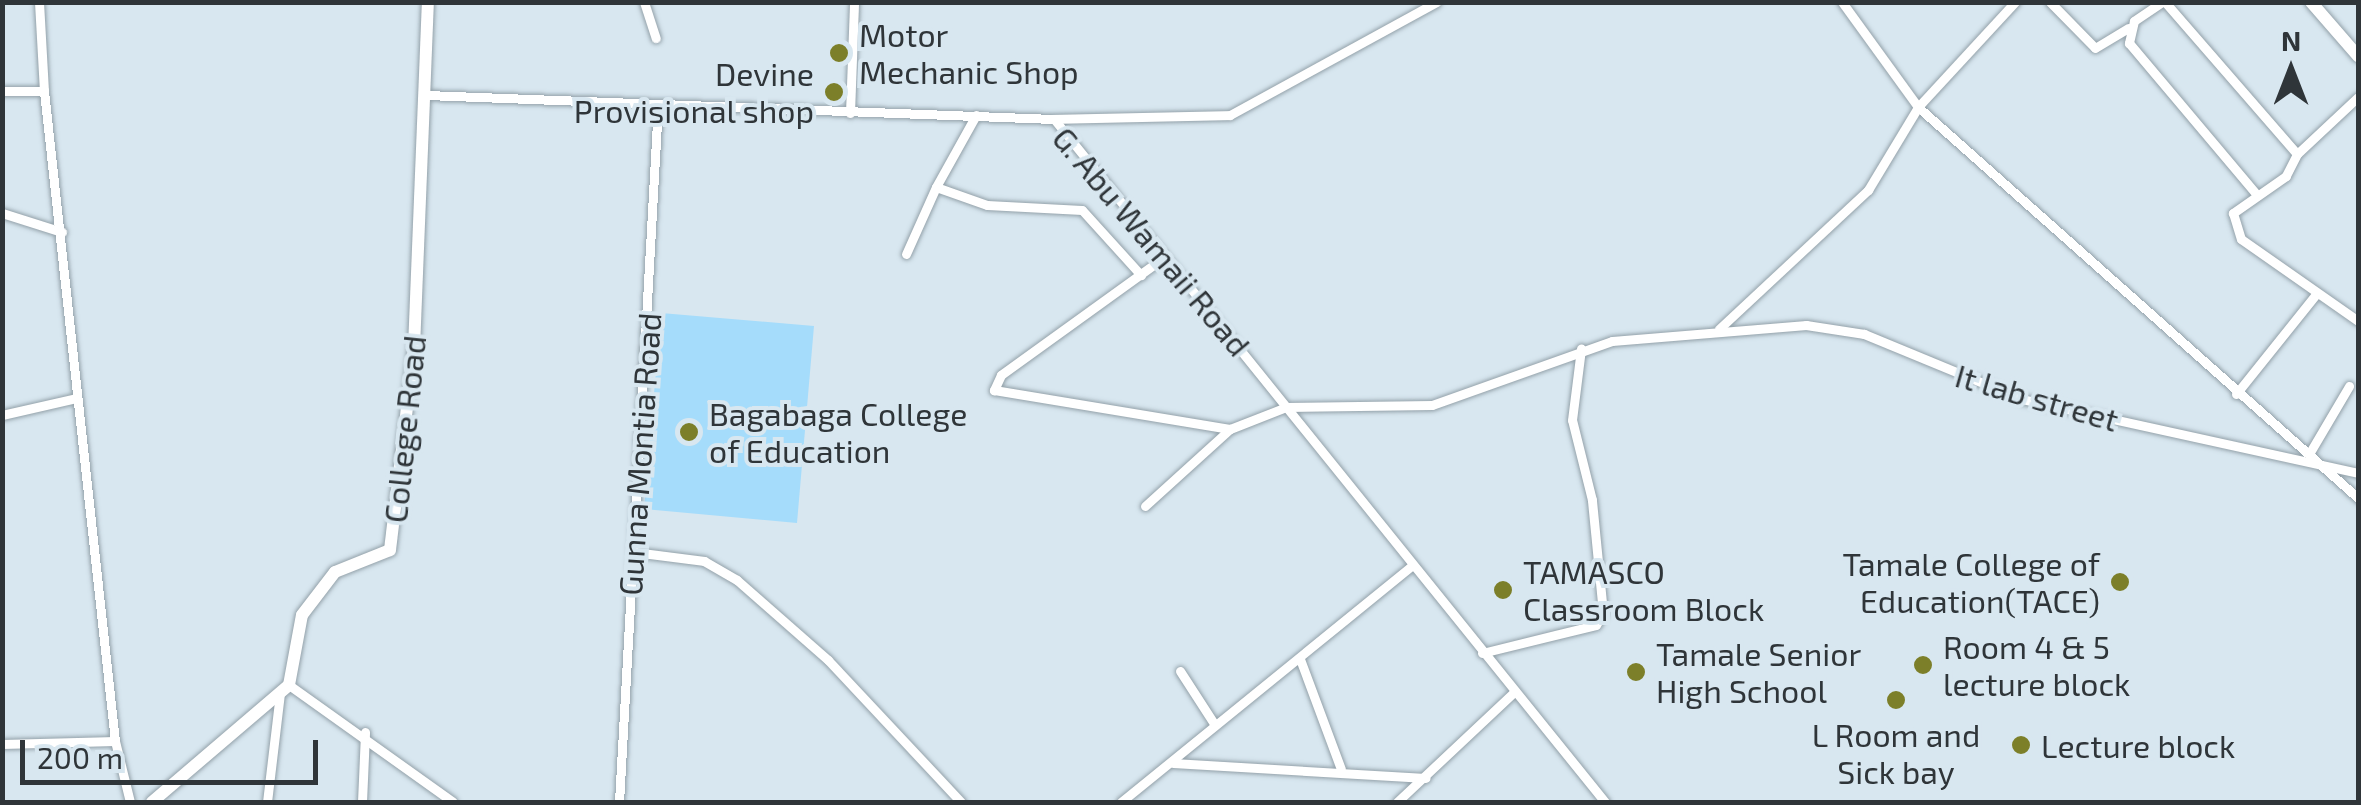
<!DOCTYPE html>
<html>
<head>
<meta charset="utf-8">
<style>
	body { margin:0 }
	#map { position:relative; width:2361px; height:805px; overflow:hidden; background:#d8e7f0; font-family:"Exo 2",sans-serif }
	div>[style] { position:absolute }
	.green>* { inset:0; background:#a5dcfb }
	.roads { filter:drop-shadow(0 0 2px #93a1a9) drop-shadow(0 0 2px #93a1a9) }
	.street>* { height:9px; margin:-4.5px; padding:0 4.5px; transform-origin:4.5px; border-radius:4.5px; background:#fff }
	.secondary>* { height:12px; margin:-6px; padding:0 6px; transform-origin:6px; border-radius:6px; background:#fff }
	.dots>* { width:28px; height:28px; translate:-50% -50%; box-sizing:border-box; border:5px solid #d8e7f0; border-radius:50% }
	span { translate:-50% -50%; white-space:nowrap; text-align:center; line-height:1.15; -webkit-text-stroke:8px #d8e7f0; paint-order:stroke }
	.poi-label { font-size:32px; color:#2f3539 }
	.left { translate:0 -50%; text-align:left }
	.right { translate:-100% -50%; text-align:right }
	.street-label { font-size:32px; color:#2f3539 }
	.frame { position:absolute; inset:0; border:5px solid #2f3539; pointer-events:none }
	.north { position:absolute; left:2241px; top:20px; width:100px; height:100px; -webkit-text-stroke:8px #d8e7f0; paint-order:stroke; rotate:0deg; font-size:28px; font-weight:700; line-height:40px; text-align:center; color:#2f3539 }
	.north::after { content:''; display:block; margin:auto; width:35px; height:45px; background:#2f3539; clip-path:polygon(50% 0,100% 100%,50% 72%,0 100%) }
	.scale { position:absolute; left:20px; top:740px; width:298px; height:45px; box-sizing:border-box; border:5px solid #2f3539; border-top:0; padding-left:12px; font-size:30px; line-height:35px; white-space:nowrap; color:#2f3539; -webkit-text-stroke:8px #d8e7f0; paint-order:stroke }
</style>
</head>
<body>
<div id="map">
	<div class="green">
		<div style="clip-path:polygon(661px 313px,814px 326px,797px 523px,644px 509px)"></div>
	</div>
	<div class="roads">
		<div class="street">
			<div style="left:39px;top:2px;width:89px;rotate:86.8deg"></div>
			<div style="left:644px;top:2px;width:38px;rotate:72deg"></div>
			<div style="left:1842px;top:2px;width:130px;rotate:54.1deg"></div>
			<div style="left:1918px;top:107px;width:589px;rotate:41.63deg"></div>
			<div style="left:2050px;top:2px;width:64px;rotate:45.6deg"></div>
			<div style="left:2095px;top:48px;width:39px;rotate:-31deg"></div>
			<div style="left:2162px;top:2px;width:34px;rotate:146deg"></div>
			<div style="left:2134px;top:21px;width:23px;rotate:103deg"></div>
			<div style="left:2129px;top:43px;width:199px;rotate:49.9deg"></div>
			<div style="left:2165px;top:2px;width:201px;rotate:49deg"></div>
			<div style="left:2297px;top:154px;width:25px;rotate:117deg"></div>
			<div style="left:2286px;top:176px;width:65px;rotate:145.1deg"></div>
			<div style="left:2233px;top:213px;width:27px;rotate:73deg"></div>
			<div style="left:2241px;top:239px;width:143px;rotate:35deg"></div>
			<div style="left:2px;top:91px;width:42px"></div>
			<div style="left:44px;top:91px;width:654px;rotate:83.77deg"></div>
			<div style="left:115px;top:741px;width:63px;rotate:76.2deg"></div>
			<div style="left:426px;top:95px;width:628px;rotate:2.19deg"></div>
			<div style="left:1054px;top:119px;width:878px;rotate:51.11deg"></div>
			<div style="left:850px;top:113px;width:111px;rotate:-87.9deg"></div>
			<div style="left:976px;top:115px;width:82px;rotate:119.1deg"></div>
			<div style="left:936px;top:187px;width:54px;rotate:19.4deg"></div>
			<div style="left:987px;top:205px;width:95px;rotate:3deg"></div>
			<div style="left:1082px;top:210px;width:88px;rotate:47.8deg"></div>
			<div style="left:1054px;top:119px;width:176px;rotate:-1.3deg"></div>
			<div style="left:1230px;top:115px;width:235px;rotate:-28.7deg"></div>
			<div style="left:2297px;top:154px;width:83px;rotate:-43.1deg"></div>
			<div style="left:2px;top:213px;width:63px;rotate:17.6deg"></div>
			<div style="left:906px;top:254px;width:73px;rotate:-65.9deg"></div>
			<div style="left:1163px;top:258px;width:200px;rotate:144.2deg"></div>
			<div style="left:1001px;top:375px;width:17px;rotate:115deg"></div>
			<div style="left:994px;top:390px;width:239px;rotate:9.4deg"></div>
			<div style="left:1719px;top:329px;width:204px;rotate:-43deg"></div>
			<div style="left:1868px;top:190px;width:97px;rotate:-58.9deg"></div>
			<div style="left:1918px;top:107px;width:143px;rotate:-47.3deg"></div>
			<div style="left:2236px;top:394px;width:128px;rotate:-51.3deg"></div>
			<div style="left:2px;top:415px;width:77px;rotate:-12.8deg"></div>
			<div style="left:2309px;top:454px;width:79px;rotate:-59.5deg"></div>
			<div style="left:1145px;top:506px;width:115px;rotate:-42.2deg"></div>
			<div style="left:1230px;top:429px;width:60px;rotate:-21.4deg"></div>
			<div style="left:1286px;top:407px;width:146px;rotate:-0.8deg"></div>
			<div style="left:1432px;top:405px;width:191px;rotate:-19.6deg"></div>
			<div style="left:1612px;top:341px;width:195px;rotate:-4.7deg"></div>
			<div style="left:1806px;top:325px;width:59px;rotate:8.8deg"></div>
			<div style="left:1864px;top:334px;width:171px;rotate:22.4deg"></div>
			<div style="left:2022px;top:399px;width:344px;rotate:12.4deg"></div>
			<div style="left:634px;top:552px;width:71px;rotate:7.3deg"></div>
			<div style="left:704px;top:561px;width:38px;rotate:30deg"></div>
			<div style="left:737px;top:580px;width:121px;rotate:41.3deg"></div>
			<div style="left:828px;top:660px;width:195px;rotate:46.9deg"></div>
			<div style="left:1482px;top:653px;width:117px;rotate:-13.8deg"></div>
			<div style="left:1596px;top:625px;width:14px;rotate:-60deg"></div>
			<div style="left:1603px;top:613px;width:114px;rotate:-95.6deg"></div>
			<div style="left:1592px;top:500px;width:82px;rotate:-104deg"></div>
			<div style="left:1572px;top:420px;width:72px;rotate:-82.8deg"></div>
			<div style="left:1300px;top:659px;width:117px;rotate:69.6deg"></div>
			<div style="left:1180px;top:671px;width:64px;rotate:57.1deg"></div>
			<div style="left:289px;top:685px;width:201px;rotate:35.5deg"></div>
			<div style="left:2px;top:744px;width:113px;rotate:-1.5deg"></div>
			<div style="left:1173px;top:763px;width:253px;rotate:3.4deg"></div>
			<div style="left:267px;top:802px;width:110px;rotate:-83.2deg"></div>
			<div style="left:362px;top:802px;width:70px;rotate:-87.5deg"></div>
			<div style="left:619px;top:802px;width:698px;rotate:-86.8deg"></div>
			<div style="left:1121px;top:802px;width:374px;rotate:-39.1deg"></div>
			<div style="left:1397px;top:802px;width:161px;rotate:-43.2deg"></div>
		</div>
		<div class="secondary">
			<div style="left:2311px;top:2px;width:72px;rotate:49deg"></div>
			<div style="left:152px;top:802px;width:180px;rotate:-40.5deg"></div>
			<div style="left:289px;top:685px;width:71px;rotate:-79.5deg"></div>
			<div style="left:302px;top:615px;width:54px;rotate:-52.5deg"></div>
			<div style="left:335px;top:572px;width:59px;rotate:-21.8deg"></div>
			<div style="left:390px;top:550px;width:203px;rotate:-83.2deg"></div>
			<div style="left:414px;top:348px;width:346px;rotate:-87.7deg"></div>
		</div>
	</div>
	<div class="dots">
		<div style="left:839px;top:53px;background:#7c7f29"></div>
		<div style="left:834px;top:92px;background:#7c7f29"></div>
		<div style="left:689px;top:432px;background:#7c7f29"></div>
		<div style="left:2120px;top:582px;background:#7c7f29"></div>
		<div style="left:1503px;top:590px;background:#7c7f29"></div>
		<div style="left:1923px;top:665px;background:#7c7f29"></div>
		<div style="left:1636px;top:672px;background:#7c7f29"></div>
		<div style="left:1896px;top:700px;background:#7c7f29"></div>
		<div style="left:2021px;top:745px;background:#7c7f29"></div>
	</div>
	<div class="poi-label">
		<span class="left" style="left:859px;top:53px">Motor<br>Mechanic Shop</span>
		<span class="right" style="left:814px;top:92px">Devine<br>Provisional shop</span>
		<span class="left" style="left:709px;top:432px">Bagabaga College<br>of Education</span>
		<span class="right" style="left:2100px;top:582px">Tamale College of<br>Education(TACE)</span>
		<span class="left" style="left:1523px;top:590px">TAMASCO<br>Classroom Block</span>
		<span class="left" style="left:1943px;top:665px">Room 4 &amp; 5<br>lecture block</span>
		<span class="left" style="left:1656px;top:672px">Tamale Senior<br>High School</span>
		<span style="left:1896px;top:753px">L Room and<br>Sick bay</span>
		<span class="left" style="left:2041px;top:745px">Lecture block</span>
	</div>
	<div class="street-label">
		<span style="left:1152px;top:241px;rotate:50deg">G. Abu Wamaii Road</span>
		<span style="left:2037px;top:397px;rotate:16deg">It lab street</span>
		<span style="left:404px;top:429px;rotate:-84deg">College Road</span>
		<span style="left:639px;top:454px;rotate:-86deg">Gunna Montia Road</span>
	</div>
	<div class="frame"></div>
	<div class="north">N</div>
	<div class="scale">200 m</div>
</div>
</body>
</html>
